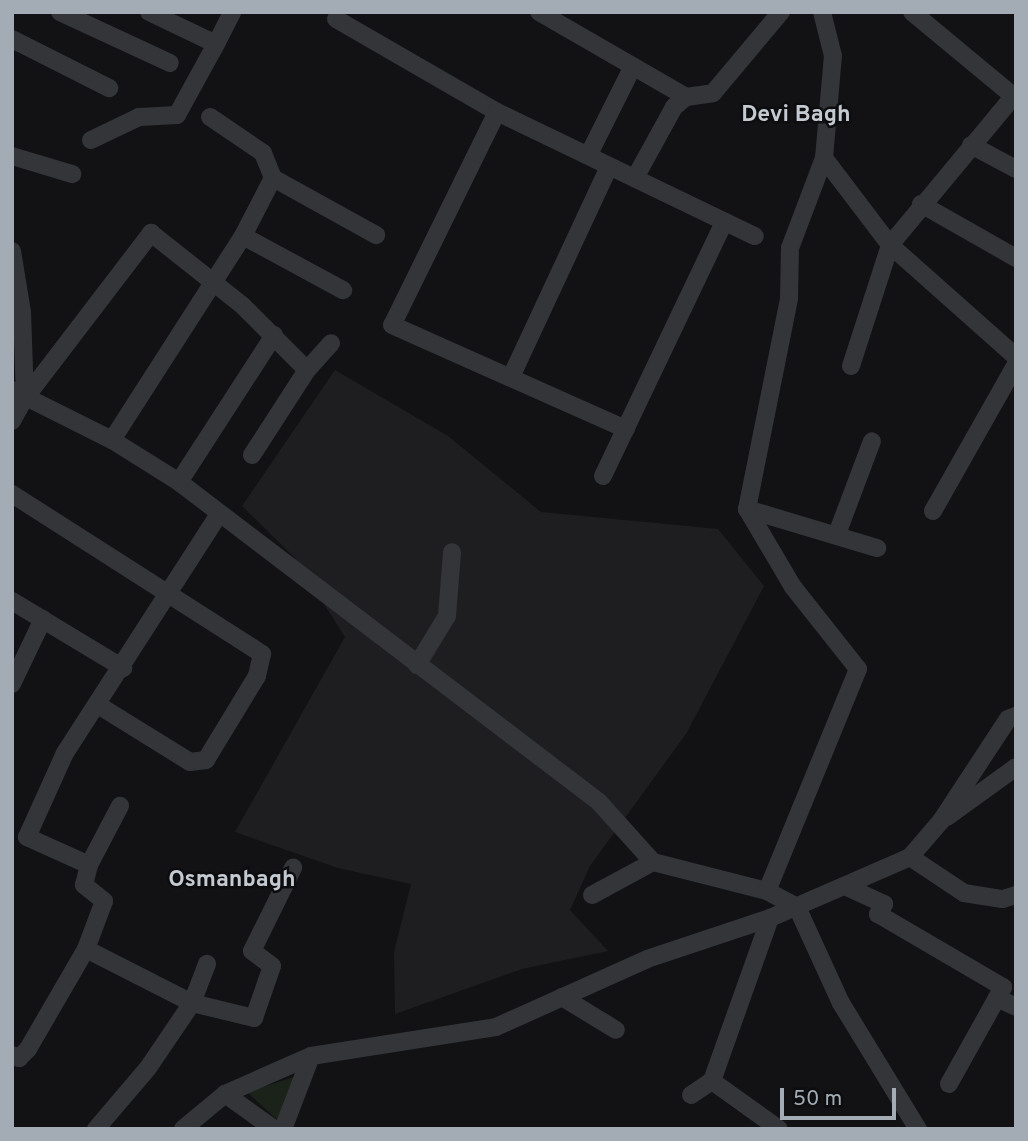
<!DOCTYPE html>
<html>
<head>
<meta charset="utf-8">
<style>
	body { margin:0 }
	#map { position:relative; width:1028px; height:1141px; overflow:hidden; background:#121214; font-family:Overpass,sans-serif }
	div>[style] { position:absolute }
	.built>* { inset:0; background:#1e1e21 }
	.green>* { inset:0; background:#1a221a }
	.street>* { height:18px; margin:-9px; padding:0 9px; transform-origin:9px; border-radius:9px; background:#333539 }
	span { translate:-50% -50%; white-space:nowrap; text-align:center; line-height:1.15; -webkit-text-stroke:5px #0d0d0f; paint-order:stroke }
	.neighbourhood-label { font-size:23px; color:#c4cad1; font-weight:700 }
	.frame { position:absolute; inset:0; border:14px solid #a3acb5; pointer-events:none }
	.scale { position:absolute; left:780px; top:1088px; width:116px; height:32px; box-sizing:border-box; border:4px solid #a3acb5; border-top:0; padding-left:9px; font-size:21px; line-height:24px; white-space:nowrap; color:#a3acb5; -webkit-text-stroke:5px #0d0d0f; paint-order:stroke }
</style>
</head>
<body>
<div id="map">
	<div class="built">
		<div style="clip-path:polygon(335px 370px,448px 436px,541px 512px,718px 529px,764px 586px,686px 734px,590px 866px,570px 910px,608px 951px,522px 969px,395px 1014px,394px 952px,411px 884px,338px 868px,235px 832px,345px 637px,294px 557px,242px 506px)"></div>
	</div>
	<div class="green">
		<div style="clip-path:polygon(310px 1072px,287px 1129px,247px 1092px)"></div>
	</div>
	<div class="street">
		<div style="left:60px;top:12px;width:121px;rotate:24.9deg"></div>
		<div style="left:149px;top:12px;width:74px;rotate:25.5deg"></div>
		<div style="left:216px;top:44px;width:36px;rotate:-63deg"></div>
		<div style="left:539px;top:12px;width:170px;rotate:30deg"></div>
		<div style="left:912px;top:12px;width:131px;rotate:39.7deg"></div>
		<div style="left:336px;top:19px;width:186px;rotate:30deg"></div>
		<div style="left:497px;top:112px;width:286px;rotate:25.7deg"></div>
		<div style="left:12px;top:39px;width:109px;rotate:26.8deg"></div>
		<div style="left:497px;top:112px;width:237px;rotate:116.2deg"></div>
		<div style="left:392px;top:325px;width:256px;rotate:24deg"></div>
		<div style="left:91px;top:140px;width:53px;rotate:-25.6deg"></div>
		<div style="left:139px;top:117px;width:38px;rotate:-3deg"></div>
		<div style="left:177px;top:115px;width:81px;rotate:-61.2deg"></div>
		<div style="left:971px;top:145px;width:51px;rotate:28.1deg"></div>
		<div style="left:589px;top:154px;width:98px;rotate:-63.4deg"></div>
		<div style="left:12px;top:156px;width:63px;rotate:16.7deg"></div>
		<div style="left:824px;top:158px;width:109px;rotate:52.8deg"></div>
		<div style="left:890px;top:245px;width:169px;rotate:41.6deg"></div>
		<div style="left:273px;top:178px;width:118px;rotate:29deg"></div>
		<div style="left:635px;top:178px;width:81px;rotate:-61.2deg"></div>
		<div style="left:674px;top:107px;width:16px;rotate:-40deg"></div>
		<div style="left:686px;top:97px;width:27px;rotate:-8deg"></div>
		<div style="left:713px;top:93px;width:106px;rotate:-50deg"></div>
		<div style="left:921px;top:204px;width:109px;rotate:29.6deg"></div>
		<div style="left:243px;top:236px;width:114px;rotate:28.4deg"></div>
		<div style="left:12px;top:251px;width:62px;rotate:80.7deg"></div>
		<div style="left:22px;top:312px;width:86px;rotate:88deg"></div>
		<div style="left:851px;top:366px;width:127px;rotate:-72.1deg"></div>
		<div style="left:890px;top:245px;width:197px;rotate:-50.3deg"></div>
		<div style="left:511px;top:377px;width:230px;rotate:-65deg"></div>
		<div style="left:12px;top:390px;width:112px;rotate:26.6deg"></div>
		<div style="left:112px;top:440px;width:79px;rotate:32.1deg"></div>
		<div style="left:179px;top:482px;width:528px;rotate:37.3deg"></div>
		<div style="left:599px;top:802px;width:81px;rotate:48deg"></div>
		<div style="left:653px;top:862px;width:118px;rotate:14.3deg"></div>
		<div style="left:767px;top:891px;width:34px;rotate:28deg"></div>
		<div style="left:797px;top:907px;width:106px;rotate:65.4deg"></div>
		<div style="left:841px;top:1003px;width:148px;rotate:58.6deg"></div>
		<div style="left:12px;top:421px;width:26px;rotate:-61deg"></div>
		<div style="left:25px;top:398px;width:208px;rotate:-52.6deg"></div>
		<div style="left:151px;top:233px;width:116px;rotate:38.4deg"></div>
		<div style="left:242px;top:305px;width:92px;rotate:45deg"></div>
		<div style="left:112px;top:440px;width:242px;rotate:-57.3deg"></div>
		<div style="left:243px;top:236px;width:65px;rotate:-62.7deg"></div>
		<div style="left:273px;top:178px;width:27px;rotate:-112deg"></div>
		<div style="left:263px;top:153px;width:64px;rotate:-145.8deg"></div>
		<div style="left:252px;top:455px;width:101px;rotate:-57.1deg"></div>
		<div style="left:307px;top:370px;width:36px;rotate:-48deg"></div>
		<div style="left:603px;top:476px;width:279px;rotate:-64.5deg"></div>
		<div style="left:179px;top:482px;width:175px;rotate:-57.1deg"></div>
		<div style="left:12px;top:494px;width:297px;rotate:32.6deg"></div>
		<div style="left:262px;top:654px;width:23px;rotate:103deg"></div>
		<div style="left:257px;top:676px;width:98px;rotate:121.3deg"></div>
		<div style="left:206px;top:760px;width:16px;rotate:173deg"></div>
		<div style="left:190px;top:762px;width:108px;rotate:-148.2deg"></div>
		<div style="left:747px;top:509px;width:136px;rotate:16.7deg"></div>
		<div style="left:933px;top:511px;width:169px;rotate:-60.5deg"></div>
		<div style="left:837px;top:534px;width:99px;rotate:-69.4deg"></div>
		<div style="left:12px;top:601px;width:130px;rotate:31.1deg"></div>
		<div style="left:417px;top:665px;width:57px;rotate:-58.5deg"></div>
		<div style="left:447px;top:616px;width:64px;rotate:-85.5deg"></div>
		<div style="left:12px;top:684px;width:72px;rotate:-64.5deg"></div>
		<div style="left:947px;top:817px;width:85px;rotate:-35.9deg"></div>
		<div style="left:910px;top:857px;width:65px;rotate:33.7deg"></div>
		<div style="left:964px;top:893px;width:39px;rotate:9deg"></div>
		<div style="left:1003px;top:899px;width:14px;rotate:-17deg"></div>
		<div style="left:89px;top:865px;width:67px;rotate:-62.3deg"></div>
		<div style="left:847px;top:887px;width:41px;rotate:24.7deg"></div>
		<div style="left:884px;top:904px;width:12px;rotate:121deg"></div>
		<div style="left:878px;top:914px;width:145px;rotate:30.3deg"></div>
		<div style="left:1003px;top:987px;width:111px;rotate:119.1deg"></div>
		<div style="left:767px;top:891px;width:240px;rotate:-67.7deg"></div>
		<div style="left:858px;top:669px;width:105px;rotate:-128.4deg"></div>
		<div style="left:793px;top:587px;width:91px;rotate:-120.5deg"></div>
		<div style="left:747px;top:509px;width:215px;rotate:-78.7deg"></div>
		<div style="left:789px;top:298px;width:50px;rotate:-88.9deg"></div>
		<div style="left:790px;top:248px;width:96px;rotate:-69.3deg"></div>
		<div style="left:824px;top:158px;width:102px;rotate:-85deg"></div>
		<div style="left:833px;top:56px;width:45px;rotate:-104deg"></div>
		<div style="left:592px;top:895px;width:69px;rotate:-28.4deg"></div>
		<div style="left:770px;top:918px;width:173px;rotate:109.6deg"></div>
		<div style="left:712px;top:1081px;width:82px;rotate:35.6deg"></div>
		<div style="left:86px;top:949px;width:51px;rotate:-69.4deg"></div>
		<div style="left:104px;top:901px;width:26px;rotate:-141deg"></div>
		<div style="left:84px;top:885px;width:21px;rotate:-76deg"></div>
		<div style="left:89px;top:865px;width:68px;rotate:-155.7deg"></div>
		<div style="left:27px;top:837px;width:92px;rotate:-65.7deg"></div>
		<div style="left:65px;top:753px;width:284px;rotate:-57.2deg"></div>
		<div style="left:562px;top:997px;width:63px;rotate:31.4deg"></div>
		<div style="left:997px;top:998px;width:21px;rotate:25deg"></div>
		<div style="left:12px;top:1055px;width:8px;rotate:23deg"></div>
		<div style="left:19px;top:1058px;width:13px;rotate:-45deg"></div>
		<div style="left:28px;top:1049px;width:116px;rotate:-59.9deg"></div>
		<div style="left:86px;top:949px;width:119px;rotate:27deg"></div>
		<div style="left:192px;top:1003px;width:42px;rotate:-69deg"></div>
		<div style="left:225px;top:1094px;width:60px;rotate:35.5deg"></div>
		<div style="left:691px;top:1095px;width:25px;rotate:-34deg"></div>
		<div style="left:96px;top:1129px;width:80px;rotate:-49.6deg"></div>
		<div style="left:148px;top:1068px;width:78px;rotate:-55.9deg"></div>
		<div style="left:192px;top:1003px;width:64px;rotate:13.6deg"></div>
		<div style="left:254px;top:1018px;width:55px;rotate:-70.9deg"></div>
		<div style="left:272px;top:966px;width:25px;rotate:-143deg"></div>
		<div style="left:252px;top:951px;width:93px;rotate:-63.7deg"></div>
		<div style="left:183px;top:1129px;width:55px;rotate:-39.8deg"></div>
		<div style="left:225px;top:1094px;width:94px;rotate:-23.8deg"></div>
		<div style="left:311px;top:1056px;width:187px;rotate:-8.9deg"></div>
		<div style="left:496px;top:1027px;width:166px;rotate:-24.2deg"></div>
		<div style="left:647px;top:959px;width:130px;rotate:-18.4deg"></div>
		<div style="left:770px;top:918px;width:153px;rotate:-23.5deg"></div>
		<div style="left:910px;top:857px;width:48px;rotate:-49.3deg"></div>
		<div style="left:941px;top:821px;width:122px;rotate:-56.7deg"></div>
		<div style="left:1008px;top:719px;width:9px;rotate:-21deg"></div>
		<div style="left:283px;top:1129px;width:78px;rotate:-69deg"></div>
	</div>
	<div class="neighbourhood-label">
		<span style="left:796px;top:116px">Devi Bagh</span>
		<span style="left:232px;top:881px">Osmanbagh</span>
	</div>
	<div class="frame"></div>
	<div class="scale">50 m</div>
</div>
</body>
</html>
